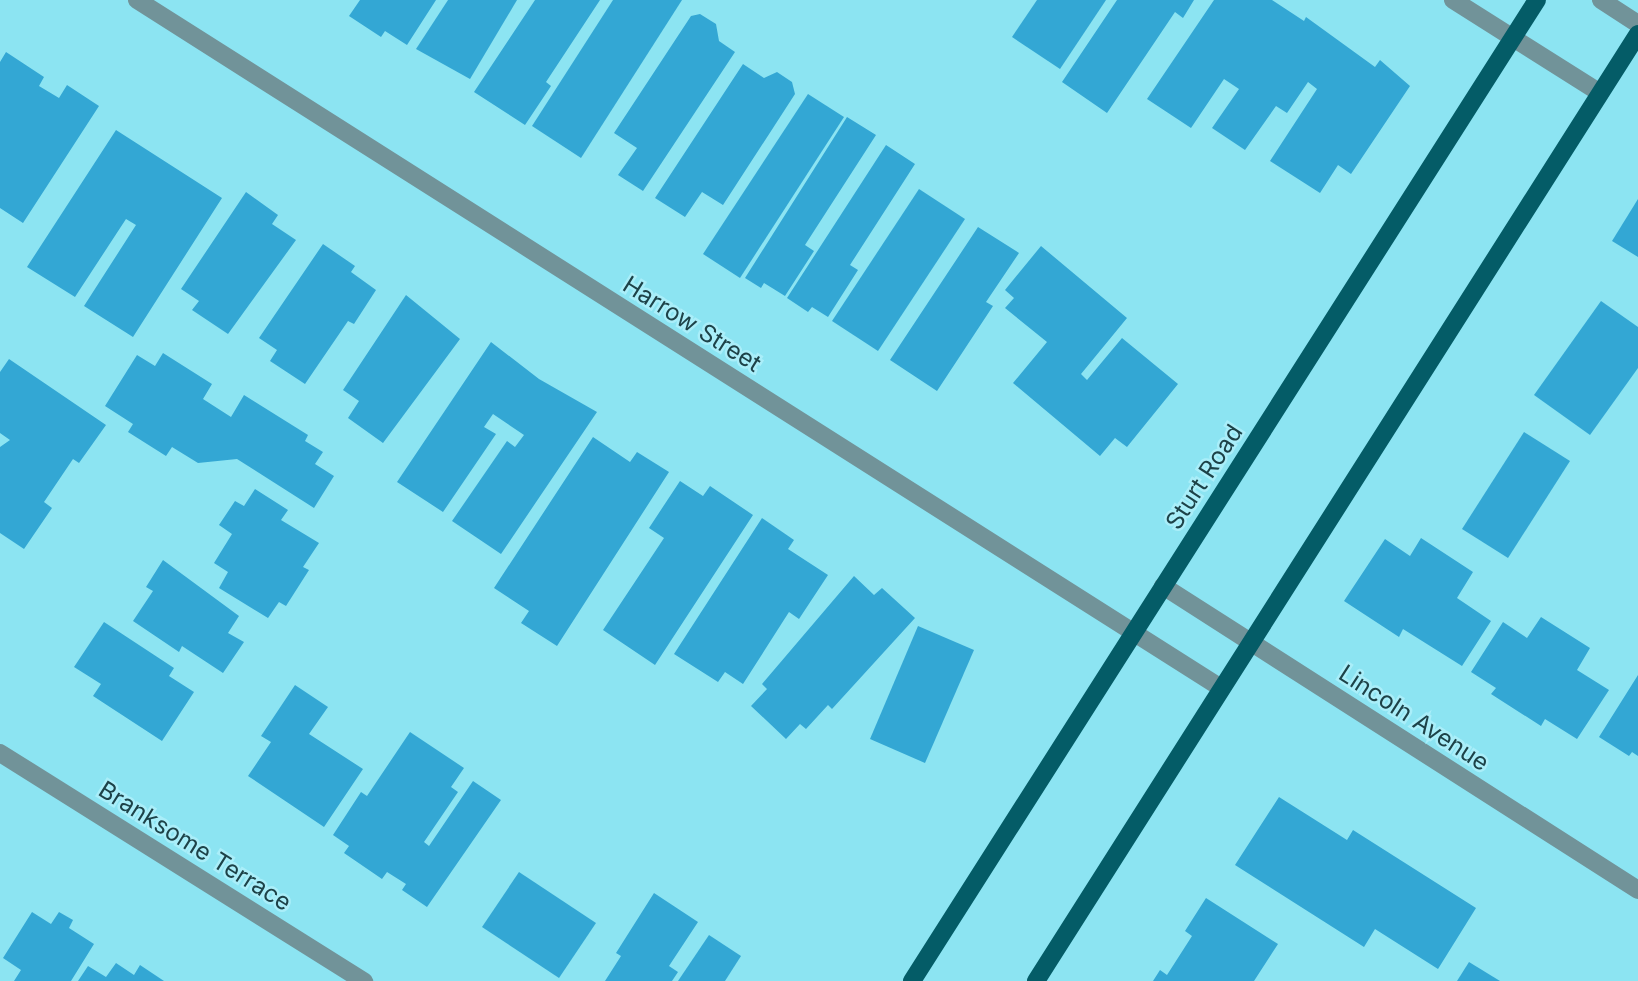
<!DOCTYPE html>
<html>
<head>
<meta charset="utf-8">
<style>
	body { margin:0 }
	#map { position:relative; width:1638px; height:981px; overflow:hidden; background:#8ce4f2; font-family:Inter,sans-serif }
	div>[style] { position:absolute }
	.building>* { inset:0; background:#33a7d4 }
	.minor>* { height:18px; margin:-9px; padding:0 9px; transform-origin:9px; border-radius:9px; background:#719399 }
	.major>* { height:18px; margin:-9px; padding:0 9px; transform-origin:9px; border-radius:9px; background:#045c67 }
	span { translate:-50% -50%; white-space:nowrap; text-align:center; line-height:1.15; -webkit-text-stroke:5px #aaeef9; paint-order:stroke }
	.street-label { font-size:24px; color:#1d4248 }
</style>
</head>
<body>
<div id="map">
	<div class="building">
		<div style="clip-path:polygon(360px 0,436px 0,407px 45px,385px 31px,381px 37px,349px 16px)"></div>
		<div style="clip-path:polygon(448px 0,517px 0,470px 79px,416px 49px)"></div>
		<div style="clip-path:polygon(535px 0,600px 0,546px 82px,551px 86px,525px 125px,474px 92px)"></div>
		<div style="clip-path:polygon(613px 0,682px 0,581px 158px,532px 126px)"></div>
		<div style="clip-path:polygon(1037px 0,1106px 0,1060px 69px,1012px 37px)"></div>
		<div style="clip-path:polygon(1117px 0,1194px 0,1183px 18px,1175px 12px,1107px 113px,1062px 82px)"></div>
		<div style="clip-path:polygon(1214px 0,1272px 0,1304px 21px,1306px 17px,1375px 67px,1380px 60px,1410px 86px,1351px 174px,1338px 165px,1320px 193px,1270px 161px,1317px 89px,1308px 82px,1287px 113px,1276px 106px,1245px 150px,1212px 128px,1239px 89px,1224px 79px,1191px 128px,1147px 99px)"></div>
		<div style="clip-path:polygon(700px 14px,716px 24px,719px 41px,735px 52px,643px 191px,618px 175px,637px 148px,614px 133px,691px 16px)"></div>
		<div style="clip-path:polygon(6px 52px,44px 77px,39px 86px,59px 98px,67px 85px,99px 106px,23px 223px,0 208px,0 62px)"></div>
		<div style="clip-path:polygon(743px 64px,764px 78px,777px 72px,792px 82px,795px 94px,723px 205px,702px 192px,685px 217px,655px 198px)"></div>
		<div style="clip-path:polygon(808px 94px,844px 117px,740px 278px,703px 254px)"></div>
		<div style="clip-path:polygon(847px 117px,876px 135px,805px 245px,814px 251px,785px 296px,764px 283px,761px 288px,745px 278px)"></div>
		<div style="clip-path:polygon(116px 130px,222px 198px,133px 337px,84px 306px,136px 225px,126px 219px,75px 297px,27px 267px)"></div>
		<div style="clip-path:polygon(886px 145px,915px 164px,850px 265px,858px 270px,828px 317px,812px 307px,808px 312px,787px 298px)"></div>
		<div style="clip-path:polygon(919px 189px,965px 219px,878px 351px,832px 321px)"></div>
		<div style="clip-path:polygon(246px 192px,278px 215px,272px 224px,296px 240px,228px 334px,192px 310px,199px 301px,181px 289px)"></div>
		<div style="clip-path:polygon(1638px 199px,1638px 257px,1612px 241px)"></div>
		<div style="clip-path:polygon(978px 227px,1019px 253px,986px 302px,993px 306px,937px 391px,890px 360px)"></div>
		<div style="clip-path:polygon(323px 244px,355px 266px,351px 272px,376px 290px,354px 324px,348px 321px,305px 384px,270px 361px,277px 350px,259px 338px)"></div>
		<div style="clip-path:polygon(1041px 246px,1127px 318px,1081px 374px,1087px 380px,1122px 338px,1178px 384px,1127px 447px,1115px 438px,1100px 456px,1013px 383px,1047px 342px,1005px 308px,1014px 298px,1005px 290px)"></div>
		<div style="clip-path:polygon(406px 295px,460px 339px,383px 443px,348px 418px,359px 401px,343px 390px)"></div>
		<div style="clip-path:polygon(1601px 301px,1638px 327px,1638px 368px,1590px 435px,1534px 395px)"></div>
		<div style="clip-path:polygon(491px 342px,539px 379px,597px 412px,501px 554px,452px 521px,507px 441px,515px 447px,524px 435px,493px 414px,484px 427px,496px 434px,443px 512px,397px 482px)"></div>
		<div style="clip-path:polygon(163px 353px,212px 384px,203px 399px,231px 417px,244px 395px,308px 435px,305px 441px,323px 452px,315px 464px,334px 476px,314px 508px,237px 459px,198px 463px,172px 447px,166px 456px,128px 432px,133px 424px,105px 406px,137px 355px,155px 366px)"></div>
		<div style="clip-path:polygon(9px 359px,106px 425px,79px 463px,73px 459px,44px 502px,52px 508px,24px 549px,0 533px,0 447px,10px 440px,0 433px,0 372px)"></div>
		<div style="clip-path:polygon(1524px 432px,1570px 461px,1508px 558px,1462px 529px)"></div>
		<div style="clip-path:polygon(593px 437px,630px 462px,637px 452px,669px 472px,557px 646px,521px 623px,529px 611px,494px 588px)"></div>
		<div style="clip-path:polygon(680px 481px,703px 496px,710px 486px,753px 515px,655px 665px,603px 630px,664px 538px,649px 528px)"></div>
		<div style="clip-path:polygon(255px 489px,288px 510px,281px 520px,319px 543px,303px 567px,309px 570px,286px 606px,279px 602px,268px 618px,219px 588px,228px 572px,214px 563px,232px 534px,219px 525px,235px 501px,244px 506px)"></div>
		<div style="clip-path:polygon(762px 518px,794px 540px,788px 549px,828px 575px,799px 619px,789px 612px,743px 684px,725px 672px,718px 682px,674px 654px)"></div>
		<div style="clip-path:polygon(1421px 538px,1473px 572px,1457px 598px,1491px 621px,1462px 666px,1403px 629px,1399px 637px,1344px 601px,1385px 539px,1410px 556px)"></div>
		<div style="clip-path:polygon(163px 560px,239px 616px,228px 633px,244px 642px,223px 673px,182px 646px,179px 652px,133px 621px,153px 591px,146px 587px)"></div>
		<div style="clip-path:polygon(854px 576px,874px 595px,882px 588px,915px 618px,832px 709px,828px 705px,806px 729px,800px 724px,786px 739px,751px 706px,767px 689px,762px 684px)"></div>
		<div style="clip-path:polygon(1541px 617px,1590px 648px,1577px 670px,1609px 690px,1577px 739px,1545px 719px,1541px 726px,1491px 694px,1496px 688px,1471px 672px,1503px 622px,1527px 638px)"></div>
		<div style="clip-path:polygon(104px 622px,174px 668px,169px 676px,194px 692px,162px 741px,93px 696px,101px 684px,74px 667px)"></div>
		<div style="clip-path:polygon(918px 626px,974px 650px,925px 763px,870px 739px)"></div>
		<div style="clip-path:polygon(1638px 675px,1638px 756px,1632px 752px,1629px 756px,1599px 737px)"></div>
		<div style="clip-path:polygon(295px 685px,328px 707px,309px 734px,363px 769px,324px 827px,248px 776px,271px 742px,261px 736px)"></div>
		<div style="clip-path:polygon(410px 732px,464px 768px,451px 787px,458px 792px,424px 842px,429px 846px,473px 781px,501px 800px,427px 907px,402px 890px,406px 884px,387px 872px,382px 879px,344px 853px,349px 846px,333px 835px,361px 792px,367px 796px)"></div>
		<div style="clip-path:polygon(1279px 797px,1347px 840px,1353px 830px,1476px 908px,1438px 969px,1375px 929px,1364px 947px,1235px 865px)"></div>
		<div style="clip-path:polygon(519px 872px,596px 923px,559px 978px,482px 927px)"></div>
		<div style="clip-path:polygon(654px 893px,698px 922px,669px 966px,678px 972px,672px 981px,605px 981px,621px 956px,616px 953px)"></div>
		<div style="clip-path:polygon(1206px 898px,1278px 944px,1254px 981px,1153px 981px,1160px 970px,1167px 975px,1192px 936px,1185px 931px)"></div>
		<div style="clip-path:polygon(32px 912px,51px 924px,59px 912px,73px 920px,69px 928px,94px 944px,71px 981px,14px 981px,21px 970px,3px 958px)"></div>
		<div style="clip-path:polygon(709px 935px,741px 956px,725px 981px,678px 981px)"></div>
		<div style="clip-path:polygon(1469px 962px,1500px 981px,1457px 981px)"></div>
		<div style="clip-path:polygon(116px 963px,134px 975px,140px 965px,164px 981px,78px 981px,88px 966px,106px 977px)"></div>
	</div>
	<div class="minor">
		<div style="left:137px;top:0;width:1284px;rotate:32.4deg"></div>
		<div style="left:1453px;top:0;width:174px;rotate:32.3deg"></div>
		<div style="left:1601px;top:0;width:44px;rotate:33deg"></div>
		<div style="left:1163px;top:586px;width:564px;rotate:32.62deg"></div>
		<div style="left:0;top:753px;width:430px;rotate:32.1deg"></div>
	</div>
	<div class="major">
		<div style="left:912px;top:981px;width:1163px;rotate:-57.5deg"></div>
		<div style="left:1036px;top:981px;width:1122px;rotate:-57.56deg"></div>
	</div>
	<div class="street-label">
		<span style="left:692px;top:324px;rotate:32deg">Harrow Street</span>
		<span style="left:1204px;top:477px;rotate:-57deg">Sturt Road</span>
		<span style="left:1414px;top:718px;rotate:33deg">Lincoln Avenue</span>
		<span style="left:195px;top:846px;rotate:32deg">Branksome Terrace</span>
	</div>
</div>
</body>
</html>
